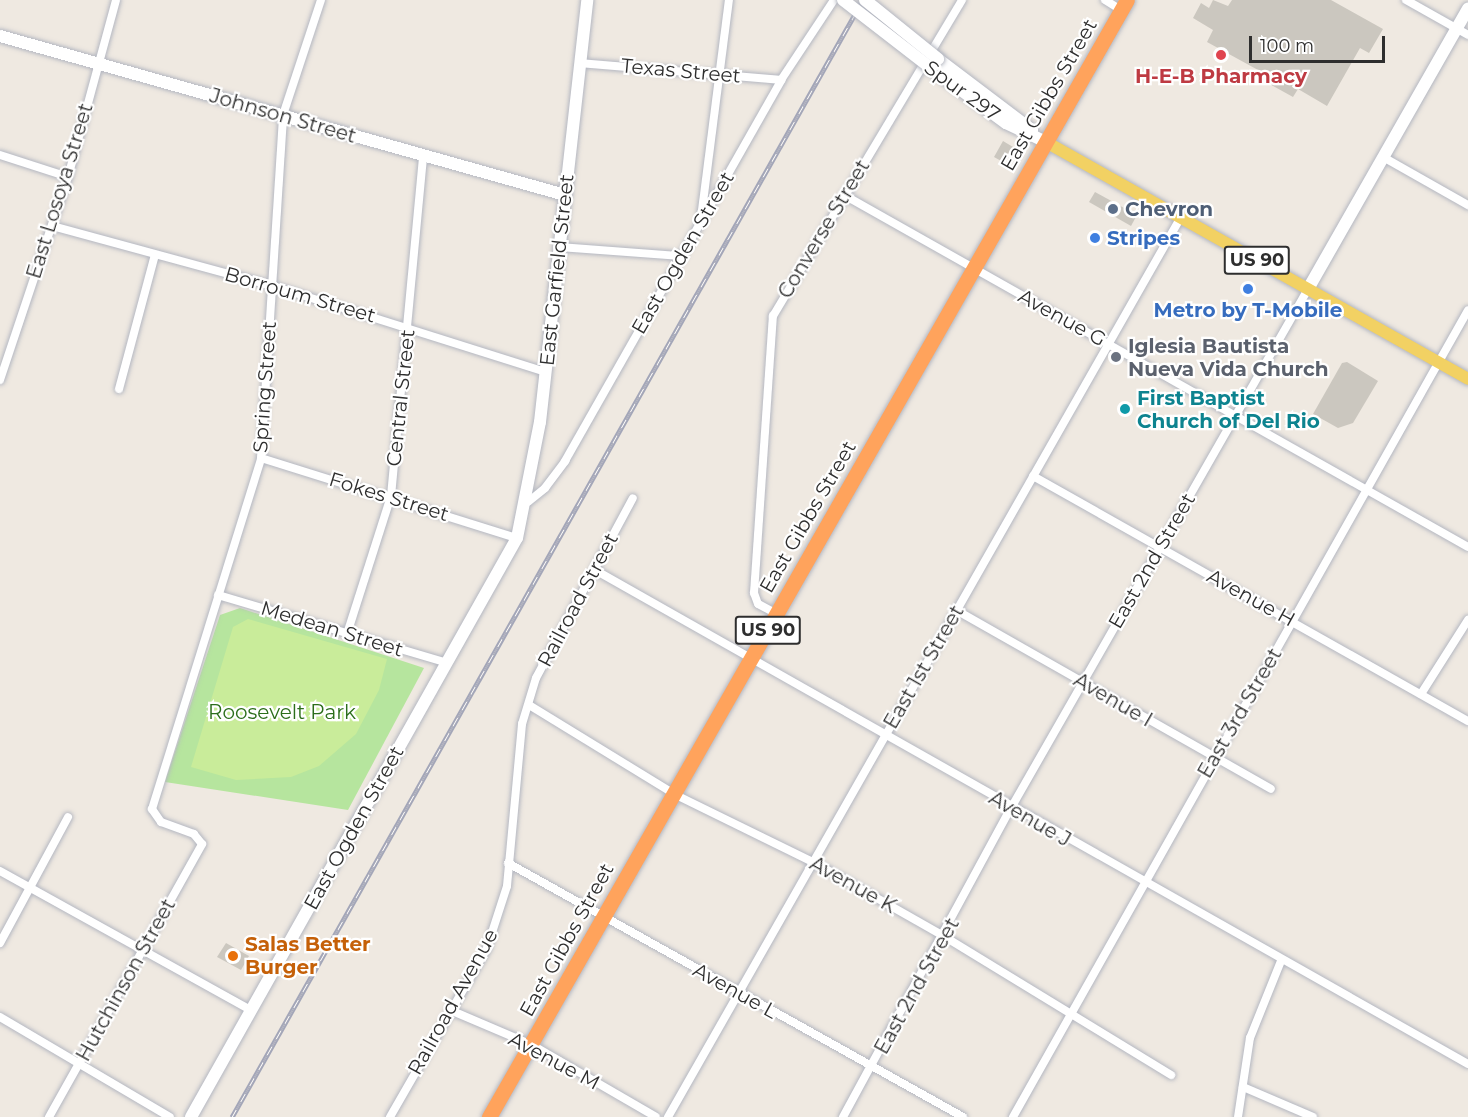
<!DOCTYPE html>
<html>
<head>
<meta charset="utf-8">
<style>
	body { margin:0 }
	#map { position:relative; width:1468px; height:1117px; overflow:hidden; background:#efe9e1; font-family:Montserrat,sans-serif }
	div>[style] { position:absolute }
	.green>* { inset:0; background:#b6e59e }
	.pitch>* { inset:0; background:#c9ec9a }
	.building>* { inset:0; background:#cbc7bf }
	.roads { filter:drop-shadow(0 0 2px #b4b7c1) drop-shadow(0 0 2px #b4b7c1) }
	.street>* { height:8px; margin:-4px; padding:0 4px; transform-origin:4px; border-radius:4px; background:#fff }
	.secondary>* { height:12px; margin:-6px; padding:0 6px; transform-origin:6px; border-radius:6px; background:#fff }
	.primary>* { height:12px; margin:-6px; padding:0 6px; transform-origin:6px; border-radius:6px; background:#f2d163 }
	.highway>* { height:15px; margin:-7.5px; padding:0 7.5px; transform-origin:7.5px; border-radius:7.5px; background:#ffa35c }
	.rail>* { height:5px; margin-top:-2.5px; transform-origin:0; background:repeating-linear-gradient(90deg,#fff 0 9px,#a3a6b8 0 18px); box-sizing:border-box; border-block:2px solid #a3a6b8 }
	.bridges { filter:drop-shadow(0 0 2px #b4b7c1) drop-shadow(0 0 2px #b4b7c1) }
	.secondary-bridge>* { height:12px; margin:-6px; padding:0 6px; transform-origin:6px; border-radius:6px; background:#fff }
	.dots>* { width:16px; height:16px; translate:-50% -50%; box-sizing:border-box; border:3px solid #fff; border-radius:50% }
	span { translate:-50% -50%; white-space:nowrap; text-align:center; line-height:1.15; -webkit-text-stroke:4.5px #fff; paint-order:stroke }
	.shield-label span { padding:2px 4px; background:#fff; border:2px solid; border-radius:4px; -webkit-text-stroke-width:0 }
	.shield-label { font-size:18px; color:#2e2e2e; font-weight:700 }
	.street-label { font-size:20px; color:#2e2e2e }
	.health-label { font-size:20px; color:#be3a42; font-weight:700 }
	.service-label { font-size:20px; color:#4e5e75; font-weight:700 }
	.left { translate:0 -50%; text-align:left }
	.shop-label { font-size:20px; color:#366cbe; font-weight:700 }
	.worship-label { font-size:20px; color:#5b616d; font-weight:700 }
	.culture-label { font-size:20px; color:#0d838f; font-weight:700 }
	.park-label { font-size:20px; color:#2c6e1b }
	.food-label { font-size:20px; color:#c56008; font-weight:700 }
	.scale { position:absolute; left:1249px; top:36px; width:136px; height:27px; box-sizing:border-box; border:3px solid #2e2e2e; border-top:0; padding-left:8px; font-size:18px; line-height:21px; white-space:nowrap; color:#2e2e2e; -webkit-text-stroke:4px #fff; paint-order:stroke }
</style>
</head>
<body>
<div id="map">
	<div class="green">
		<div style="clip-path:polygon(240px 608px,424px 668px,348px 810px,165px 782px,220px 615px)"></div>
	</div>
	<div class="pitch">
		<div style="clip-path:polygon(248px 619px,387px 659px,379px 690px,356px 734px,319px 766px,291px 777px,236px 780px,191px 767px,233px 627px)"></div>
	</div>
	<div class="building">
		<div style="clip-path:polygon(1213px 0,1228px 6px,1232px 0,1331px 0,1383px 29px,1369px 53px,1360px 48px,1327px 106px,1298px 89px,1293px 97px,1266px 82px,1269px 76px,1207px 42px,1213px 30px,1193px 18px,1201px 3px,1209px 8px)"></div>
		<div style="clip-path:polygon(1003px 141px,1018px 150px,1014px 157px,1008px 153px,1003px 162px,994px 157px)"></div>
		<div style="clip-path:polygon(1095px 192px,1137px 215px,1131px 226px,1089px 202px)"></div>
		<div style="clip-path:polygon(1347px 362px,1378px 381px,1353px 423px,1338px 428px,1313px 414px,1342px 363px)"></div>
		<div style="clip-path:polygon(226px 943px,249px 956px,241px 970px,217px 957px)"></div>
	</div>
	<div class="roads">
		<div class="street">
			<div style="left:1105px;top:0;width:19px;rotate:32deg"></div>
			<div style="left:1406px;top:0;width:71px;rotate:29.4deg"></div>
			<div style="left:580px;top:63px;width:202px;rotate:4.8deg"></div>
			<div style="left:0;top:155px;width:71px;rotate:17.9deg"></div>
			<div style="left:1383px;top:157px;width:98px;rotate:29.5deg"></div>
			<div style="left:844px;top:195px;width:716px;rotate:29.43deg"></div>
			<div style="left:701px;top:218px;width:220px;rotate:-82.7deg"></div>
			<div style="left:52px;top:226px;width:229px;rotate:15.2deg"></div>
			<div style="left:273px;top:286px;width:286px;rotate:17.5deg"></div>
			<div style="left:560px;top:247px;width:121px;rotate:4.3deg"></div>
			<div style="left:0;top:380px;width:214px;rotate:-71.5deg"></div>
			<div style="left:68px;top:177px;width:183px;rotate:-74.8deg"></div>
			<div style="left:119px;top:389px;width:139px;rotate:-75deg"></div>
			<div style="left:261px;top:458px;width:268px;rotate:17.4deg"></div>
			<div style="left:1033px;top:476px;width:499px;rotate:29.4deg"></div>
			<div style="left:528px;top:502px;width:22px;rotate:-39deg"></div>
			<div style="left:545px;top:488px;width:34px;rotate:-53deg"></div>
			<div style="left:565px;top:461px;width:438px;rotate:-60.4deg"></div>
			<div style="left:781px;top:80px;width:96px;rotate:-56.5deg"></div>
			<div style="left:595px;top:570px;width:1003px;rotate:29.5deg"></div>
			<div style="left:218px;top:595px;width:239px;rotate:16.5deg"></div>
			<div style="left:956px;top:610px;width:362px;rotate:29.6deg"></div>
			<div style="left:777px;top:614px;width:21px;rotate:-152deg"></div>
			<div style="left:758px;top:604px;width:12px;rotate:-110deg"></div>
			<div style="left:754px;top:593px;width:278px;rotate:-86.1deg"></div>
			<div style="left:773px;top:316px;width:368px;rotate:-59.1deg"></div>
			<div style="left:347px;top:634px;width:145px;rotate:-72.3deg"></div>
			<div style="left:391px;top:496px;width:342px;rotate:-84.6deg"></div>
			<div style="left:1421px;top:694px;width:88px;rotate:-57.6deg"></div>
			<div style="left:529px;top:705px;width:170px;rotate:31.5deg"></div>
			<div style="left:674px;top:794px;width:157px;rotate:26.1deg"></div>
			<div style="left:815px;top:863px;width:150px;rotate:29.6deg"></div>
			<div style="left:945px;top:937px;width:265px;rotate:31.4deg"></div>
			<div style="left:508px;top:863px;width:521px;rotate:29.17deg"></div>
			<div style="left:0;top:871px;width:287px;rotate:29deg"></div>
			<div style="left:0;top:943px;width:143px;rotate:-61.6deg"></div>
			<div style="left:450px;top:1010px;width:89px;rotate:23.1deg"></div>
			<div style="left:532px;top:1045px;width:143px;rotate:30.1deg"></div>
			<div style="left:0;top:1017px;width:197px;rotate:30.5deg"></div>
			<div style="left:1243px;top:1087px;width:76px;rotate:23.2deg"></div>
			<div style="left:49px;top:1117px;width:313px;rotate:-60.7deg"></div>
			<div style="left:202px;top:844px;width:13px;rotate:-129deg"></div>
			<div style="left:194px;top:834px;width:35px;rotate:-160deg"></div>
			<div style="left:161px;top:822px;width:16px;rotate:-125deg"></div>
			<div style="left:152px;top:809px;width:368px;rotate:-72.7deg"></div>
			<div style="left:261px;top:458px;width:344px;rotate:-86.3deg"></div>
			<div style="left:283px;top:115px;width:121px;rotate:-71.7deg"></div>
			<div style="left:390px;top:1117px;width:195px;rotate:-60.1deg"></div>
			<div style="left:487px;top:948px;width:65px;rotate:-72.1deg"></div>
			<div style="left:507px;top:886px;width:163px;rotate:-84.7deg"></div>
			<div style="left:522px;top:724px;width:48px;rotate:-73.1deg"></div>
			<div style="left:536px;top:678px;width:204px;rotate:-61.7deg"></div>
			<div style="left:668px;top:1117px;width:1036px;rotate:-60.32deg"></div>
			<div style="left:843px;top:1117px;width:352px;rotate:-61.5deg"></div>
			<div style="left:1011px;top:808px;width:598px;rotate:-60.22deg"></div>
			<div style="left:1013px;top:1117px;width:926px;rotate:-60.58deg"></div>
			<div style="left:1238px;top:1117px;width:80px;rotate:-81.4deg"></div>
			<div style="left:1250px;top:1038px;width:83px;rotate:-68.1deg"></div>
		</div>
		<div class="secondary">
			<div style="left:0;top:36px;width:587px;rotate:15.72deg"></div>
			<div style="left:938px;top:59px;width:118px;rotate:37.1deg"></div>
			<div style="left:931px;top:68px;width:93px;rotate:36.3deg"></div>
			<div style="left:1006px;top:123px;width:44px;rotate:25.4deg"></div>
			<div style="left:1308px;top:289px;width:323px;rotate:-60.3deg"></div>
			<div style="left:191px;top:1117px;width:664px;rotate:-60.62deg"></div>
			<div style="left:517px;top:538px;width:118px;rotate:-78.8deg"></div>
			<div style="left:540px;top:422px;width:425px;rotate:-83.6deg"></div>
		</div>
		<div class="primary">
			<div style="left:1046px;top:142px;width:484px;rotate:29.3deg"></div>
		</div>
		<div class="highway">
			<div style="left:489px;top:1117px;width:1286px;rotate:-60.27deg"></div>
		</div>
	</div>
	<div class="rail">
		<div style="left:232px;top:1117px;width:1283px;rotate:-60.54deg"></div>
	</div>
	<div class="bridges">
		<div class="secondary-bridge">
			<div style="left:843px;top:0;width:111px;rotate:37.7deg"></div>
			<div style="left:865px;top:0;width:94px;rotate:38.9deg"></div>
		</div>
	</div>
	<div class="dots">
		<div style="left:1221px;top:55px;background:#e0444e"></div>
		<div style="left:1113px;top:209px;background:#5c6f8a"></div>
		<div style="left:1095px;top:238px;background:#3f7fe0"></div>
		<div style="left:1248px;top:289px;background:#3f7fe0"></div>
		<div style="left:1116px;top:357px;background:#6b7280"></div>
		<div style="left:1125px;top:409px;background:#0f9aa8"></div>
		<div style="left:233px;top:956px;background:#e8710a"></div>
	</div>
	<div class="shield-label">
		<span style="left:1257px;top:260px">US 90</span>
		<span style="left:768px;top:630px">US 90</span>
	</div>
	<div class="street-label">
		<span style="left:681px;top:71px;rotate:5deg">Texas Street</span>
		<span style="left:962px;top:91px;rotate:36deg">Spur 297</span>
		<span style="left:1049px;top:95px;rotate:-60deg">East Gibbs Street</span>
		<span style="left:283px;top:116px;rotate:16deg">Johnson Street</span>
		<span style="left:60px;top:191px;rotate:-73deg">East Losoya Street</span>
		<span style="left:824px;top:229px;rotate:-59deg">Converse Street</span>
		<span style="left:683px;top:253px;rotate:-60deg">East Ogden Street</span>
		<span style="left:557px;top:270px;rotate:-84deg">East Garfield Street</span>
		<span style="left:300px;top:295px;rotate:16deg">Borroum Street</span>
		<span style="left:1062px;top:318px;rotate:29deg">Avenue G</span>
		<span style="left:265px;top:387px;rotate:-86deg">Spring Street</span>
		<span style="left:401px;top:398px;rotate:-84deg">Central Street</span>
		<span style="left:389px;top:497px;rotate:17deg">Fokes Street</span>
		<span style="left:808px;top:517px;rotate:-60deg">East Gibbs Street</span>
		<span style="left:1152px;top:561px;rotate:-60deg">East 2nd Street</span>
		<span style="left:1251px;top:598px;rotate:29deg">Avenue H</span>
		<span style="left:578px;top:600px;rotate:-62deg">Railroad Street</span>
		<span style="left:332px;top:629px;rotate:17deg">Medean Street</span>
		<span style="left:924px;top:667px;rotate:-60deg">East 1st Street</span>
		<span style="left:1113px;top:700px;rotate:30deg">Avenue I</span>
		<span style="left:1240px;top:713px;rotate:-60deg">East 3rd Street</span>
		<span style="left:1030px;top:819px;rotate:30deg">Avenue J</span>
		<span style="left:354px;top:828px;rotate:-61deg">East Ogden Street</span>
		<span style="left:853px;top:885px;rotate:29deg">Avenue K</span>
		<span style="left:567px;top:940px;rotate:-61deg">East Gibbs Street</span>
		<span style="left:126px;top:980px;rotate:-61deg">Hutchinson Street</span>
		<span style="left:917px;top:986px;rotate:-61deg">East 2nd Street</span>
		<span style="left:735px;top:991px;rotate:29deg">Avenue L</span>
		<span style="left:453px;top:1002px;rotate:-61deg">Railroad Avenue</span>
		<span style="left:554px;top:1061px;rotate:28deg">Avenue M</span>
	</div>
	<div class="health-label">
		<span style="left:1221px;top:76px">H-E-B Pharmacy</span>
	</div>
	<div class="service-label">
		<span class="left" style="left:1125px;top:209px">Chevron</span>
	</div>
	<div class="shop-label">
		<span class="left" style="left:1107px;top:238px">Stripes</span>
		<span style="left:1248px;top:310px">Metro by T-Mobile</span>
	</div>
	<div class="worship-label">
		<span class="left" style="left:1128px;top:358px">Iglesia Bautista<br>Nueva Vida Church</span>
	</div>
	<div class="culture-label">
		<span class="left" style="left:1137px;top:410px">First Baptist<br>Church of Del Rio</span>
	</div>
	<div class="park-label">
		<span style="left:282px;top:712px">Roosevelt Park</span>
	</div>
	<div class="food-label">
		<span class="left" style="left:245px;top:956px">Salas Better<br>Burger</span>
	</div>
	<div class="scale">100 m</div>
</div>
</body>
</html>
